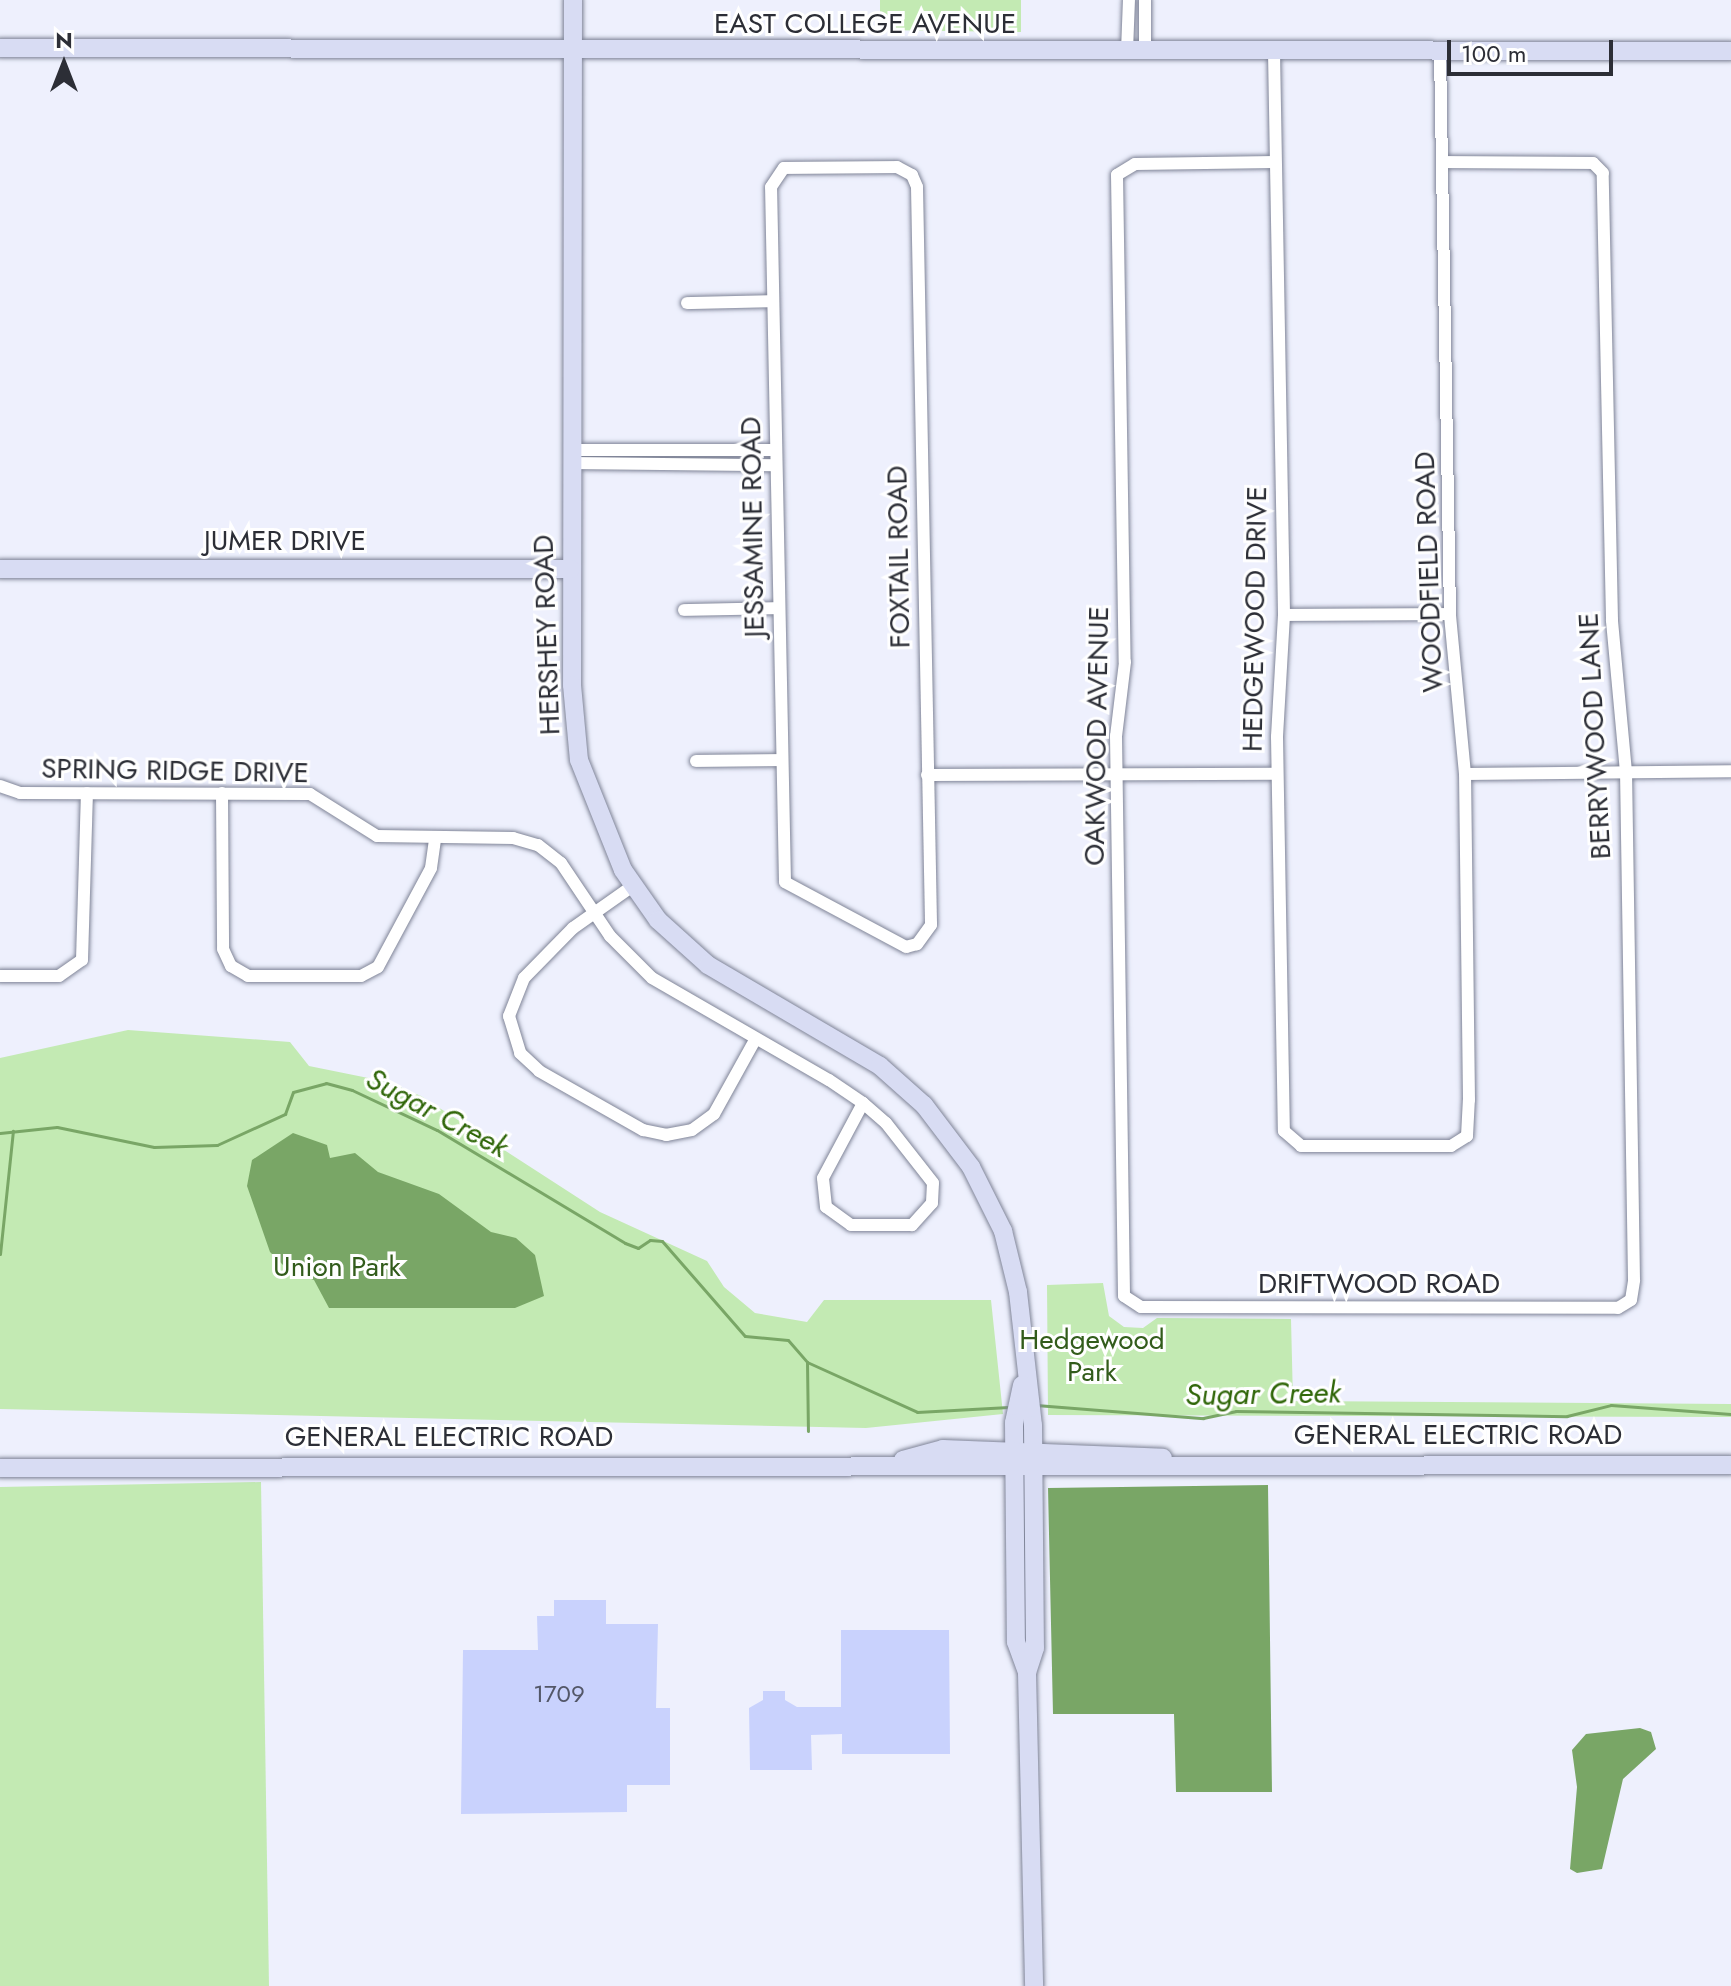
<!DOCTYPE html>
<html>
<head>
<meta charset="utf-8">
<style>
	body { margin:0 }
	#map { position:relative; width:1731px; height:1986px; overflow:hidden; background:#eef0fd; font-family:Jost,sans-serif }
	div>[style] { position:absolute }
	.green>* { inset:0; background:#c3eab3 }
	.water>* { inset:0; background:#79a666 }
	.stream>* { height:3px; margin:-1.5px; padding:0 1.5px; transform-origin:1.5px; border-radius:1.5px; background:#79a666 }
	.building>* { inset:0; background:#c9d2fd }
	.roads { filter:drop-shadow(0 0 2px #7f8497) drop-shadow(0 0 2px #7f8497) }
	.street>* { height:12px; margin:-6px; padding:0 6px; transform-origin:6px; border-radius:6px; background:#fff }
	.secondary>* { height:18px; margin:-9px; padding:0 9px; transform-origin:9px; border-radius:9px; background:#d8dcf3 }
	span { translate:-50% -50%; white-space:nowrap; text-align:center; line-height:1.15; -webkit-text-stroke:6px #fff; paint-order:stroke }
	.number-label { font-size:24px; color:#535768 }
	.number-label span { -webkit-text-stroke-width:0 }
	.street-label { font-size:28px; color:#2c2e36 }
	.park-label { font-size:28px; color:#325c1b }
	.water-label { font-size:30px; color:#2f6608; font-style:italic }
	.north { position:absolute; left:24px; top:24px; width:80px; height:80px; -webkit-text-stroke:6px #fff; paint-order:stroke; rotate:0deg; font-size:22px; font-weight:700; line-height:32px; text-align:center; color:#2c2e36 }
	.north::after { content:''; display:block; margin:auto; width:28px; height:36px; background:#2c2e36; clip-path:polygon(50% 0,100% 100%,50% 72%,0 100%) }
	.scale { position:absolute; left:1447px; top:40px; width:166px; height:36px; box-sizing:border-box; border:4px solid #2c2e36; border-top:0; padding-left:10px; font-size:24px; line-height:28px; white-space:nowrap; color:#2c2e36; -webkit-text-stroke:6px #fff; paint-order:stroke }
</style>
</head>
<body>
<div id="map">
	<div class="green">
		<div style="clip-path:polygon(880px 0,1021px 0,1021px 32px,880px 30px)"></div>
		<div style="clip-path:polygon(128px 1030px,290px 1042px,309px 1066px,388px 1082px,421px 1096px,600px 1212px,707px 1261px,724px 1287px,755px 1313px,807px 1322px,824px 1300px,991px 1300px,1003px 1414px,866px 1428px,0 1409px,0 1058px)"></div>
		<div style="clip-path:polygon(1103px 1283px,1109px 1316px,1124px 1327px,1143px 1328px,1157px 1318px,1291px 1319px,1293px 1401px,1731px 1404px,1731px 1417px,1048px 1415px,1047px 1285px)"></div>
		<div style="clip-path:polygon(261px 1482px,269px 1986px,0 1986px,0 1487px)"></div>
	</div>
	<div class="water">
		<div style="clip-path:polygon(293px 1133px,327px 1145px,330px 1158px,355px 1153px,378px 1172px,439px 1194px,491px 1232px,516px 1238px,535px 1255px,544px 1296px,515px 1308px,329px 1308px,314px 1280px,289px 1271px,270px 1252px,247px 1186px,252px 1160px)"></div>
		<div style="clip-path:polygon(1268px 1485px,1272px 1792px,1176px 1792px,1174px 1714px,1053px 1714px,1048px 1488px)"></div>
		<div style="clip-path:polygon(1640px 1728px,1651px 1732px,1656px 1749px,1623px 1779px,1602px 1869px,1577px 1873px,1570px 1869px,1577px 1787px,1572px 1750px,1586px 1734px)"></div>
	</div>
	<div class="stream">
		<div style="left:0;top:1133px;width:57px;rotate:-6deg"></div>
		<div style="left:57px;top:1127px;width:99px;rotate:11.7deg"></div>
		<div style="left:154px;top:1147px;width:63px;rotate:-1.8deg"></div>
		<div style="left:217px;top:1145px;width:75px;rotate:-24.5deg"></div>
		<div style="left:285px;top:1114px;width:23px;rotate:-70deg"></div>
		<div style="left:293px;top:1092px;width:34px;rotate:-15deg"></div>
		<div style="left:326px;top:1083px;width:27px;rotate:15deg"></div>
		<div style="left:352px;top:1090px;width:94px;rotate:25.2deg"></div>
		<div style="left:437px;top:1130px;width:219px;rotate:31deg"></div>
		<div style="left:625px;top:1243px;width:14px;rotate:21deg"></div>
		<div style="left:638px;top:1248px;width:14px;rotate:-34deg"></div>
		<div style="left:650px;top:1240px;width:12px;rotate:5deg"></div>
		<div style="left:662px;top:1241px;width:126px;rotate:48.9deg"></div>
		<div style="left:745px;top:1336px;width:43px;rotate:5.3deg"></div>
		<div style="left:788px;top:1340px;width:29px;rotate:49deg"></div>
		<div style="left:807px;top:1362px;width:121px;rotate:24.4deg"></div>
		<div style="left:917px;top:1412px;width:92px;rotate:-3.1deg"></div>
		<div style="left:0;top:1254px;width:124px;rotate:-84deg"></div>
		<div style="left:807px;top:1362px;width:69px;rotate:89.2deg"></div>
		<div style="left:1036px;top:1405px;width:168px;rotate:4.5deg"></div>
		<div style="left:1203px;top:1418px;width:34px;rotate:-12deg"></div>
		<div style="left:1236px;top:1411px;width:331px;rotate:0.9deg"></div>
		<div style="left:1567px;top:1416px;width:45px;rotate:-14deg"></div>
		<div style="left:1611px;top:1405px;width:120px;rotate:4.3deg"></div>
	</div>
	<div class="building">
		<div style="clip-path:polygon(554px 1600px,606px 1600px,606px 1624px,658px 1624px,656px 1708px,670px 1708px,670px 1785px,627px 1785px,627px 1812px,461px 1814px,463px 1650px,538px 1650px,537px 1616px,554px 1616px)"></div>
		<div style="clip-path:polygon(841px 1630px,949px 1630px,950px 1754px,842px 1754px,842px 1734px,811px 1735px,812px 1770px,750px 1770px,749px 1708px,763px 1700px,763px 1691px,785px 1691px,785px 1700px,797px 1707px,841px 1707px)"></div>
	</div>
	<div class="roads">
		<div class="street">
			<div style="left:1145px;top:0;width:51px;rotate:90deg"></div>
			<div style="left:1127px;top:51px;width:51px;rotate:-87.8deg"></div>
			<div style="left:1274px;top:52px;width:563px;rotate:88.98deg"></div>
			<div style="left:1284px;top:615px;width:122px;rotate:93.3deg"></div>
			<div style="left:1277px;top:737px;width:394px;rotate:89deg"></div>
			<div style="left:1284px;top:1131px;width:23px;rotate:41deg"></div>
			<div style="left:1301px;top:1146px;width:150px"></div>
			<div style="left:1451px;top:1146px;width:19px;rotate:-32deg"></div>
			<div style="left:1467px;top:1136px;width:36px;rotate:-87deg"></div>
			<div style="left:1469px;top:1100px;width:326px;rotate:-90.7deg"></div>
			<div style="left:1465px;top:774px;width:161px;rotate:-95.4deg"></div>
			<div style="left:1450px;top:614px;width:563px;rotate:-91.02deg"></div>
			<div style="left:1275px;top:162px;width:140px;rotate:179.2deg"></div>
			<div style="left:1135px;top:164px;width:21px;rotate:149deg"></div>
			<div style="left:1117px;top:175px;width:487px;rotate:89.1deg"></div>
			<div style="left:1125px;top:662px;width:75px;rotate:96.9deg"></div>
			<div style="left:1116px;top:736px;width:560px;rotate:89.18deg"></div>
			<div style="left:1124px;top:1296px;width:20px;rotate:33deg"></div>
			<div style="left:1141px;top:1307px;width:477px;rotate:0.1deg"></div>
			<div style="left:1618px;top:1308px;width:15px;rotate:-32deg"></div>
			<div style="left:1631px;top:1300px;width:20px;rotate:-81deg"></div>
			<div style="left:1634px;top:1280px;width:508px;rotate:-90.9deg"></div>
			<div style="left:1626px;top:772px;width:153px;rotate:-95.3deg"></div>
			<div style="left:1612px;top:620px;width:447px;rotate:-91.2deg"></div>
			<div style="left:1603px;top:173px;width:14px;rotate:-135deg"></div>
			<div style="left:1593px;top:163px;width:151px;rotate:-179.6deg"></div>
			<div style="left:897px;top:167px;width:17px;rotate:28deg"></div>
			<div style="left:912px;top:175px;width:13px;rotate:67deg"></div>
			<div style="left:917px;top:187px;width:738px;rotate:88.91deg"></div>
			<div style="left:931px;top:925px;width:24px;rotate:126deg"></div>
			<div style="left:917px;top:944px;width:11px;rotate:165deg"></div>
			<div style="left:906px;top:947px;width:137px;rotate:-151.8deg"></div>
			<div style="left:785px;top:882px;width:695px;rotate:-91.15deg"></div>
			<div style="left:771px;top:187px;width:23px;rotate:-56deg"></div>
			<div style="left:784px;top:168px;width:113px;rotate:-0.5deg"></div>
			<div style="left:687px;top:303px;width:86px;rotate:-1.3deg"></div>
			<div style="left:571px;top:450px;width:205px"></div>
			<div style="left:571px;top:463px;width:205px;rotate:0.6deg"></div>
			<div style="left:684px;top:610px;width:94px;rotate:-1.2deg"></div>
			<div style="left:1284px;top:615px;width:166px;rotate:-0.3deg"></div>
			<div style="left:696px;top:761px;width:84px;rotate:-0.7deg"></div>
			<div style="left:1465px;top:774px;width:266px;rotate:-0.6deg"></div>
			<div style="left:927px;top:775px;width:350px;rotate:-0.2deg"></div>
			<div style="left:0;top:786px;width:21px;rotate:19deg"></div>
			<div style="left:20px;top:793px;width:290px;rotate:0.2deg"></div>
			<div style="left:310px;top:794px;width:79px;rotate:32.1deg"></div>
			<div style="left:377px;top:836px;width:136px;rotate:0.8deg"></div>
			<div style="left:513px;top:838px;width:26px;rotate:16deg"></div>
			<div style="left:538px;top:845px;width:29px;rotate:38deg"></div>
			<div style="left:561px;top:863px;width:88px;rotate:56.1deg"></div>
			<div style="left:610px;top:936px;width:59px;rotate:45deg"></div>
			<div style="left:652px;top:978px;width:204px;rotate:30deg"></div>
			<div style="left:829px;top:1080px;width:41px;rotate:34.1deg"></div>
			<div style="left:863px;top:1103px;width:30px;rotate:41deg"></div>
			<div style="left:886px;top:1123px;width:76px;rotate:51.9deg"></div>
			<div style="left:933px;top:1183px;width:20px;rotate:93deg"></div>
			<div style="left:932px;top:1203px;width:30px;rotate:132deg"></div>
			<div style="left:912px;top:1225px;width:61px;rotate:180deg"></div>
			<div style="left:851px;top:1225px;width:31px;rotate:-144deg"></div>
			<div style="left:826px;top:1207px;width:29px;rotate:-96deg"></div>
			<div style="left:823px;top:1178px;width:85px;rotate:-61.9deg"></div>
			<div style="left:222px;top:793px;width:156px;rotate:89.6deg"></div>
			<div style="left:223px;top:949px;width:19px;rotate:65deg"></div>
			<div style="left:231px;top:966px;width:20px;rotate:30deg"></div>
			<div style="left:248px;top:976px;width:113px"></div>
			<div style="left:361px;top:976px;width:19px;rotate:-28deg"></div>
			<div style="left:378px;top:967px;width:112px;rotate:-61.8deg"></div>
			<div style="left:431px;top:868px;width:30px;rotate:-82deg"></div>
			<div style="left:634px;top:885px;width:75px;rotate:144.8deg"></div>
			<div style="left:573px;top:928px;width:70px;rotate:134.4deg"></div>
			<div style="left:524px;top:978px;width:41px;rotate:111.5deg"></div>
			<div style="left:509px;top:1016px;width:39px;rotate:73deg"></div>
			<div style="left:520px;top:1053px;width:26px;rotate:43deg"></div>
			<div style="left:539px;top:1071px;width:120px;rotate:29.6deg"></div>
			<div style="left:643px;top:1130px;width:24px;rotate:12deg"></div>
			<div style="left:666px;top:1135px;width:26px;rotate:-11deg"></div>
			<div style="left:692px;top:1130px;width:27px;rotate:-36deg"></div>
			<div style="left:714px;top:1114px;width:85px;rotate:-61deg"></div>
			<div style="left:0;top:976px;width:59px"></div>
			<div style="left:59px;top:976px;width:28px;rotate:-35deg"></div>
			<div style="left:82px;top:960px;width:167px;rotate:-88.3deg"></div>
		</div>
		<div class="secondary">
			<div style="left:573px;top:0;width:685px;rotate:90.08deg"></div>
			<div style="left:572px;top:685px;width:75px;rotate:84.7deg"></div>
			<div style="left:579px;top:760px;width:118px;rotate:68.2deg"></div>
			<div style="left:623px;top:870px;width:61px;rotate:55deg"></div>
			<div style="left:658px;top:920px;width:67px;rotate:42deg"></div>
			<div style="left:708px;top:965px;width:199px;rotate:30.4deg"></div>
			<div style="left:880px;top:1066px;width:59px;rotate:41.6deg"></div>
			<div style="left:924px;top:1105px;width:78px;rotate:52.8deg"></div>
			<div style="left:971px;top:1167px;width:72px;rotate:63.4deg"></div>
			<div style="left:1003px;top:1231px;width:63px;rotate:76.2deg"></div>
			<div style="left:1018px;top:1292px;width:134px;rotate:83.6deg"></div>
			<div style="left:1033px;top:1425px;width:223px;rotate:89.5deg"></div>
			<div style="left:1035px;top:1648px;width:26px;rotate:108deg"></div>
			<div style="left:0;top:48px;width:1731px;rotate:0.1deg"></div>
			<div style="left:0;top:569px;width:571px"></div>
			<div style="left:1022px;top:1385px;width:39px;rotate:102deg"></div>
			<div style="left:1014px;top:1423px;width:219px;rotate:89.5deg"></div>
			<div style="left:1016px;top:1642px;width:33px;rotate:70deg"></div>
			<div style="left:1027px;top:1673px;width:313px;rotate:88.7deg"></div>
			<div style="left:903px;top:1460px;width:41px;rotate:-15.4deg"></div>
			<div style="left:943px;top:1449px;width:220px;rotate:2.3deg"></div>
			<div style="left:0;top:1468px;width:1731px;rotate:-0.1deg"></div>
		</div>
	</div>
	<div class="number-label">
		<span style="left:559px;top:1694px">1709</span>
	</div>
	<div class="street-label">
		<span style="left:865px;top:24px">EAST COLLEGE AVENUE</span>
		<span style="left:753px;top:527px;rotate:-91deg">JESSAMINE ROAD</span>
		<span style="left:285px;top:541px">JUMER DRIVE</span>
		<span style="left:899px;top:557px;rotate:-91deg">FOXTAIL ROAD</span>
		<span style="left:1429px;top:572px;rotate:-92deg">WOODFIELD ROAD</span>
		<span style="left:1255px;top:619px;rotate:-89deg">HEDGEWOOD DRIVE</span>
		<span style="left:547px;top:635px;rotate:-92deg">HERSHEY ROAD</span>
		<span style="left:1097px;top:736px;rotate:-89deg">OAKWOOD AVENUE</span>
		<span style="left:1595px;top:736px;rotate:-93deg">BERRYWOOD LANE</span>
		<span style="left:175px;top:771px;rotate:1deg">SPRING RIDGE DRIVE</span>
		<span style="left:1379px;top:1284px">DRIFTWOOD ROAD</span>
		<span style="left:1458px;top:1435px">GENERAL ELECTRIC ROAD</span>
		<span style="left:449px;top:1437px">GENERAL ELECTRIC ROAD</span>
	</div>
	<div class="park-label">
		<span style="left:337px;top:1267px">Union Park</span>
		<span style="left:1092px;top:1356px">Hedgewood<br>Park</span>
	</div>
	<div class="water-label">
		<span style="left:437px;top:1113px;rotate:28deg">Sugar Creek</span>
		<span style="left:1263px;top:1394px;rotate:-1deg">Sugar Creek</span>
	</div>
	<div class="north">N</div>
	<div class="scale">100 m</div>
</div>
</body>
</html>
